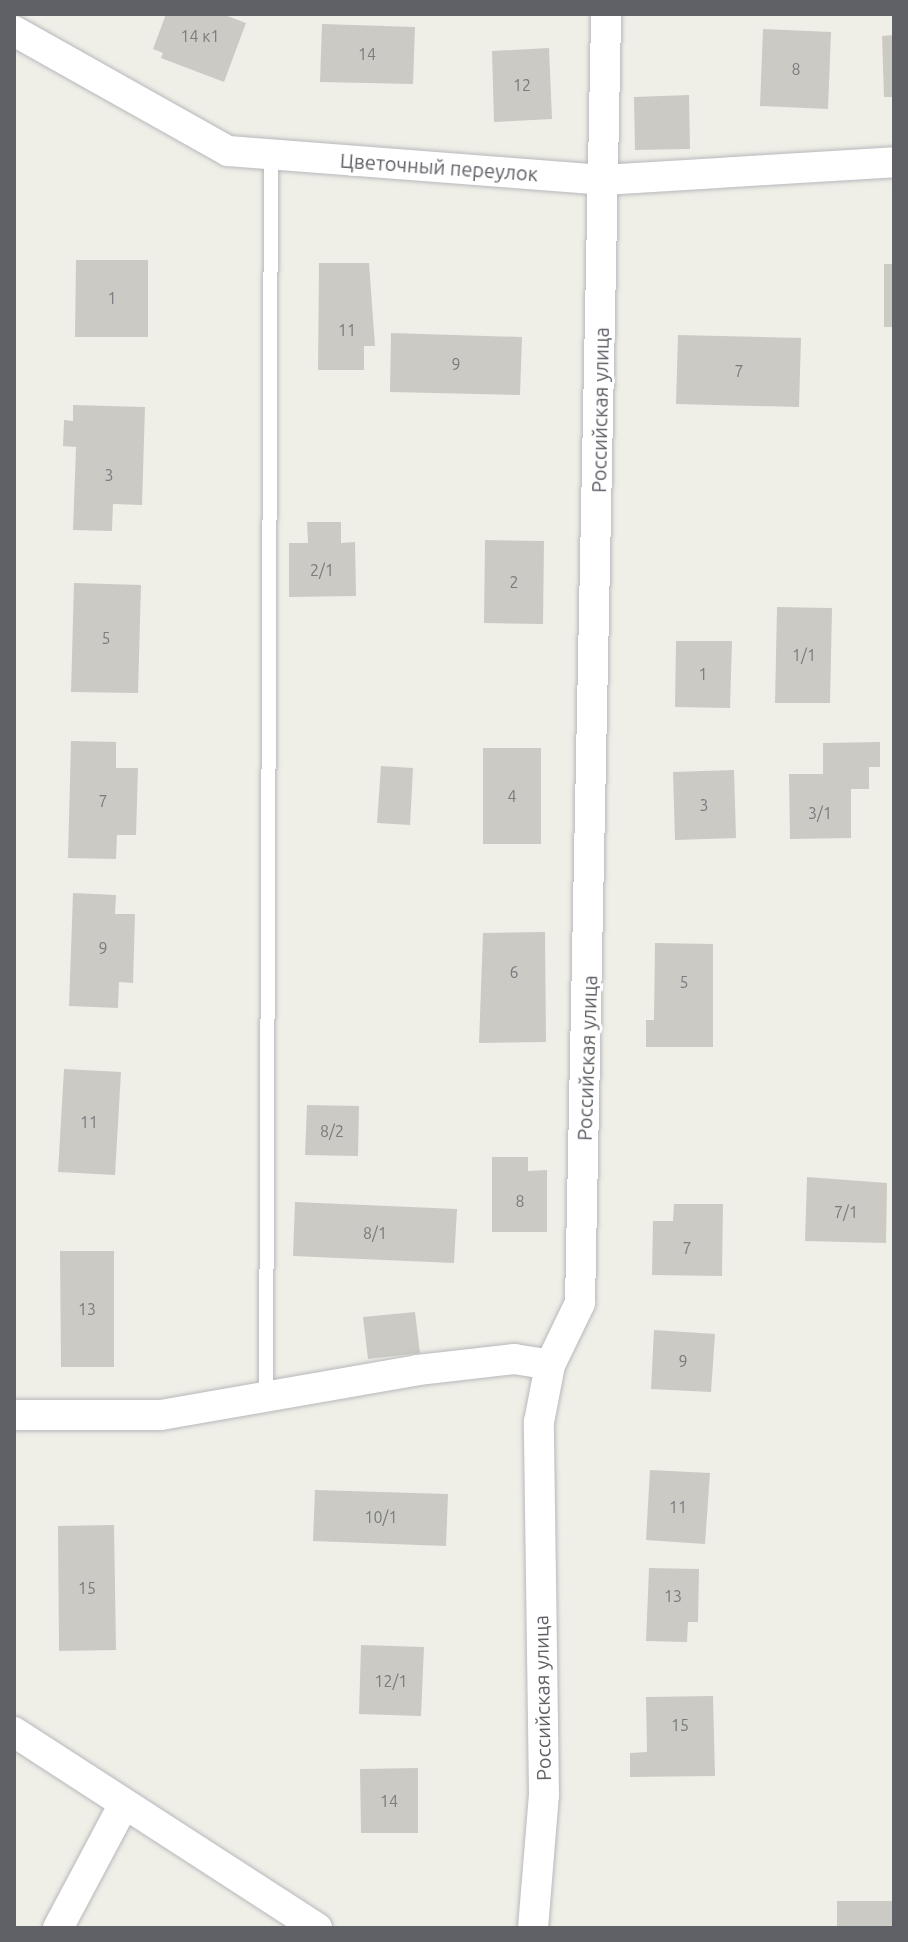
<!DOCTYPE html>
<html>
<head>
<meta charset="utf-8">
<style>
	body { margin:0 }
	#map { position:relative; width:908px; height:1942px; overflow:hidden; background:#f0efe7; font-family:Ubuntu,sans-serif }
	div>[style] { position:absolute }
	.building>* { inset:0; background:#cccac4 }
	.roads { filter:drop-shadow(0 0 2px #b7b8bd) drop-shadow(0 0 2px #b7b8bd) }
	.lane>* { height:14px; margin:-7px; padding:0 7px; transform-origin:7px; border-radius:7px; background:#fff }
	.street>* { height:30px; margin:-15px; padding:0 15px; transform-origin:15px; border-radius:15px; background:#fff }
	span { translate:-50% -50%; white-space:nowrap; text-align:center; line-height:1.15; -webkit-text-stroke:6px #fff; paint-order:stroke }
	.number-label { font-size:16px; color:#7a7b7e }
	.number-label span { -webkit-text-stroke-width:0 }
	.street-label { font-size:20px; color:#5f6167 }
	.frame { position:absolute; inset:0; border:16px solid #5f6167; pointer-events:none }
</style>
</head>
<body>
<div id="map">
	<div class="building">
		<div style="clip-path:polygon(166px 14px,222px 14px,246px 23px,224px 82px,161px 58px,163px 53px,153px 49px)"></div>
		<div style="clip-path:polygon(322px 24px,415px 27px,413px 84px,320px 82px)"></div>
		<div style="clip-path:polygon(763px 29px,831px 32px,828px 109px,760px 106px)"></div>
		<div style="clip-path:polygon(894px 35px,894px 97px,884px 97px,882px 36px)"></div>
		<div style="clip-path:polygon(549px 48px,552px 119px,494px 122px,492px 51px)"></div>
		<div style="clip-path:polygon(689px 95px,690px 149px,635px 150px,634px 97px)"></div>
		<div style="clip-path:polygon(76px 260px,148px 260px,148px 337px,75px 337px)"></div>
		<div style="clip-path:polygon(319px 263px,369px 263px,375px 346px,364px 346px,364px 370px,318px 370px)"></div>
		<div style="clip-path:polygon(884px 264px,894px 264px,894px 327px,884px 327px)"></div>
		<div style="clip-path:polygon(391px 333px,522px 337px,520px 395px,390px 392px)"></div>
		<div style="clip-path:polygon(678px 335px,801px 338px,799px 407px,676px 404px)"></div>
		<div style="clip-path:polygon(73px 405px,145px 407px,142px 505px,113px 504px,112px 531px,73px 530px,76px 447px,63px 446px,64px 420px,73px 421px)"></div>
		<div style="clip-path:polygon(307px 522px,341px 522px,341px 543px,355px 542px,356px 596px,289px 597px,289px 543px,308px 543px)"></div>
		<div style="clip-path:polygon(485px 540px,544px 541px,543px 624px,484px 623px)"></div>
		<div style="clip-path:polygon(74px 583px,141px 585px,138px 693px,71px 692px)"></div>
		<div style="clip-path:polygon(777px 607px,832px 608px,830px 703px,775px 703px)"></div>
		<div style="clip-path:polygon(676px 641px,732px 641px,730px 708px,675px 707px)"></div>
		<div style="clip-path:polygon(71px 741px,116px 742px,116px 768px,138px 768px,136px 835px,117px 835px,116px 859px,68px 858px)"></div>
		<div style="clip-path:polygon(880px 742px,880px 767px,869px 767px,869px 789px,851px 789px,851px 838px,790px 839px,789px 774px,823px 774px,823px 743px)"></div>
		<div style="clip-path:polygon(483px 748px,541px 748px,541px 844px,483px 844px)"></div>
		<div style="clip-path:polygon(381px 766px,413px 768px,410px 825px,377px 823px)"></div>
		<div style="clip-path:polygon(734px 770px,736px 838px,675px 840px,673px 772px)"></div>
		<div style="clip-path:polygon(73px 893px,116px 895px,115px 914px,135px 914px,133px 983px,119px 982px,118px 1008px,69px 1006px)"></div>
		<div style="clip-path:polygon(545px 932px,546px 1042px,479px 1043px,483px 933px)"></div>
		<div style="clip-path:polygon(655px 943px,713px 944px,713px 1047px,646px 1047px,646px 1020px,654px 1020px)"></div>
		<div style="clip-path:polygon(64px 1069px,121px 1072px,115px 1175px,58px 1172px)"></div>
		<div style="clip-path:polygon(307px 1105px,359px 1106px,358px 1156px,305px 1155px)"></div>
		<div style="clip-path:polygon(492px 1157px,528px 1157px,528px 1171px,547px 1170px,547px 1232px,492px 1232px)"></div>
		<div style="clip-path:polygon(807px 1177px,887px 1183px,886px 1243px,805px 1241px)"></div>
		<div style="clip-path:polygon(295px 1202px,457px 1209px,454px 1263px,293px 1256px)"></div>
		<div style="clip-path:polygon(674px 1204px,723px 1204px,722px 1276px,652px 1275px,653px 1221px,673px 1221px)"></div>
		<div style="clip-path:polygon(60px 1251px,114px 1251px,114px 1367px,61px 1367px)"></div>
		<div style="clip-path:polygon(415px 1312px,420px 1353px,368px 1359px,363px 1317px)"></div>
		<div style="clip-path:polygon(654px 1330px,715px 1334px,711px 1392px,651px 1389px)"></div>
		<div style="clip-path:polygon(650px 1470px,710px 1473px,705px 1544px,646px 1540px)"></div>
		<div style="clip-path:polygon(315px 1490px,448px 1494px,446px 1546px,313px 1541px)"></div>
		<div style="clip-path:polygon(114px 1525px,116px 1650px,59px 1651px,58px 1526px)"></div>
		<div style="clip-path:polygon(649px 1568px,699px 1569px,698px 1622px,688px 1622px,687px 1642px,646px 1641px)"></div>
		<div style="clip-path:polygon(361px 1645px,424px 1647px,421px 1716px,359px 1714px)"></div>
		<div style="clip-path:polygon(713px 1696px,715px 1776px,630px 1777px,630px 1753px,647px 1752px,646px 1697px)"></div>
		<div style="clip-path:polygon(418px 1768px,418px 1833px,361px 1833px,360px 1769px)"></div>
		<div style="clip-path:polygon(837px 1901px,894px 1901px,894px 1928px,837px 1928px)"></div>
	</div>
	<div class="roads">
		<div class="lane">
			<div style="left:266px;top:1397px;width:1243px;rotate:-89.77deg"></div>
		</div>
		<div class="street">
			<div style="left:14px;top:31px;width:245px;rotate:29.3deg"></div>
			<div style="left:228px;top:151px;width:376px;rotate:4.4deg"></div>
			<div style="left:603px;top:180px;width:292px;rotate:-3.5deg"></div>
			<div style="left:14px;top:1415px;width:147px"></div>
			<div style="left:161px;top:1415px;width:261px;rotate:-9.9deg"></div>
			<div style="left:418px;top:1370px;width:97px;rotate:-6.5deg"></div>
			<div style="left:514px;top:1359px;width:36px;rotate:9deg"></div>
			<div style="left:14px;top:1732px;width:361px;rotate:32.9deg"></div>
			<div style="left:58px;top:1928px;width:138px;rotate:-62deg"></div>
			<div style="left:533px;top:1928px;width:133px;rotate:-85.3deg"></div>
			<div style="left:544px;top:1795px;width:373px;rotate:-90.8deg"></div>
			<div style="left:539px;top:1422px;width:58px;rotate:-79.1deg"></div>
			<div style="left:550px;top:1365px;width:69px;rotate:-64.2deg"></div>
			<div style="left:580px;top:1303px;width:1289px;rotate:-88.84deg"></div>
		</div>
	</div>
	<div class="number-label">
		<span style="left:200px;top:36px">14 к1</span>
		<span style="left:367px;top:54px">14</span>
		<span style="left:796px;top:69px">8</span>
		<span style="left:522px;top:85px">12</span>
		<span style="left:112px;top:298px">1</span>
		<span style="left:347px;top:330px">11</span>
		<span style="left:456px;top:364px">9</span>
		<span style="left:739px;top:371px">7</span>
		<span style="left:109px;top:475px">3</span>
		<span style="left:322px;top:570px">2/1</span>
		<span style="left:514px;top:582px">2</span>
		<span style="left:106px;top:638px">5</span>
		<span style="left:804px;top:655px">1/1</span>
		<span style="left:703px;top:674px">1</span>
		<span style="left:512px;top:796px">4</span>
		<span style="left:103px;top:801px">7</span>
		<span style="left:704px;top:805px">3</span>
		<span style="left:820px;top:813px">3/1</span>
		<span style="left:103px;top:948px">9</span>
		<span style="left:514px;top:972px">6</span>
		<span style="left:684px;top:982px">5</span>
		<span style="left:89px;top:1122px">11</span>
		<span style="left:332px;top:1131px">8/2</span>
		<span style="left:520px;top:1201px">8</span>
		<span style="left:846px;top:1212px">7/1</span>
		<span style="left:375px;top:1233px">8/1</span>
		<span style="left:687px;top:1248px">7</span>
		<span style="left:87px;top:1309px">13</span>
		<span style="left:683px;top:1361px">9</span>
		<span style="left:678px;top:1507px">11</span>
		<span style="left:381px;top:1517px">10/1</span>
		<span style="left:87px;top:1588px">15</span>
		<span style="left:673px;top:1596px">13</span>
		<span style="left:391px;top:1681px">12/1</span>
		<span style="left:680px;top:1725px">15</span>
		<span style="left:389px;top:1801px">14</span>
	</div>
	<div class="street-label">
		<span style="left:439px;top:167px;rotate:4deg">Цветочный переулок</span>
		<span style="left:600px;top:410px;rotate:-89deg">Российская улица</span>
		<span style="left:587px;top:1058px;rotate:-88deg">Российская улица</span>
		<span style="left:542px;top:1698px;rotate:-91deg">Российская улица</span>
	</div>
	<div class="frame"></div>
</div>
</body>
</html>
